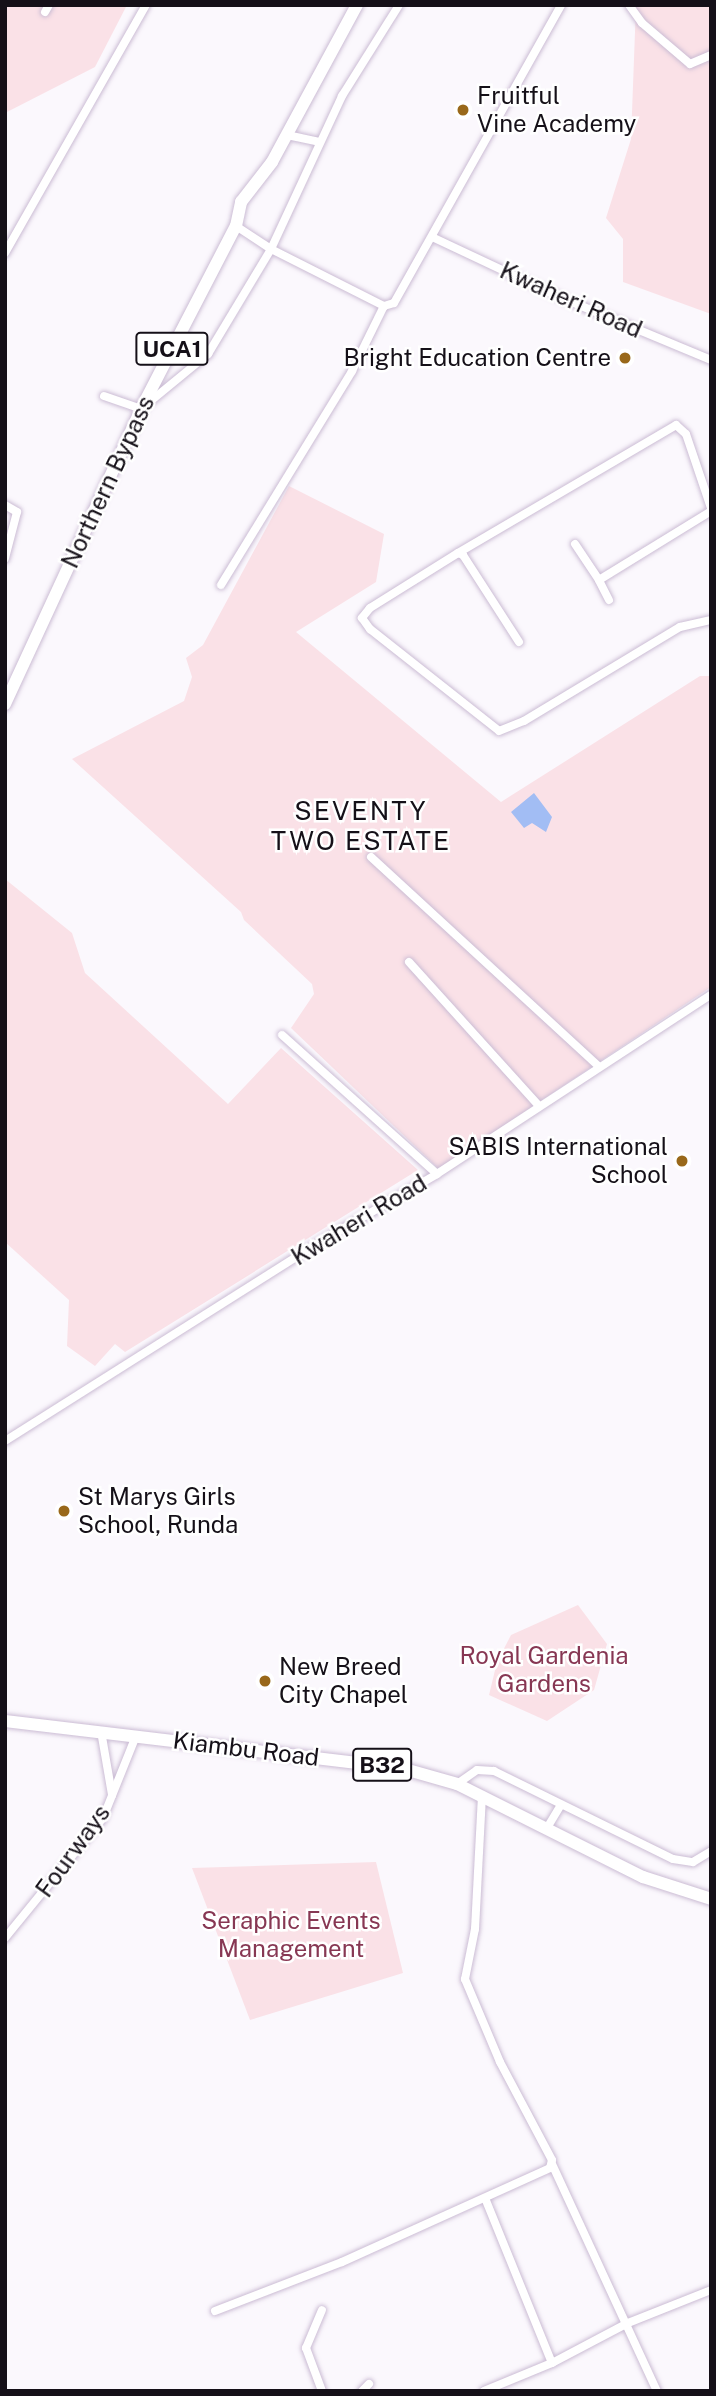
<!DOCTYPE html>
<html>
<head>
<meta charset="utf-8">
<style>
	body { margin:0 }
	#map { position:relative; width:716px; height:2396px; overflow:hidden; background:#fbf8fd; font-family:"Public Sans",sans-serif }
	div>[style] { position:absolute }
	.green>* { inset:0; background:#fae1e7 }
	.water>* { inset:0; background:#a2bdf4 }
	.roads { filter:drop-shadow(0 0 2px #cbbcd4) drop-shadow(0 0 2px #cbbcd4) }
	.minor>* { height:8px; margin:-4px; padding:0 4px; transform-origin:4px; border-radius:4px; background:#fff }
	.primary>* { height:12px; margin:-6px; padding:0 6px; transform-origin:6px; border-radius:6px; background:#fff }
	.trunk>* { height:12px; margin:-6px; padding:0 6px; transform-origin:6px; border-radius:6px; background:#fff }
	.dots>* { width:19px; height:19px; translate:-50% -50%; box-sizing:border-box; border:4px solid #fff; border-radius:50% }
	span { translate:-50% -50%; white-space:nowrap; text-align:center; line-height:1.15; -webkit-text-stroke:5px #fff; paint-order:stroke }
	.shield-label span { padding:2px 5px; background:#fff; border:2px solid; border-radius:5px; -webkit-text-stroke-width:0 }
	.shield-label { font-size:23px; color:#151018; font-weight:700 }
	.poi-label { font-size:24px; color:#151018 }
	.left { translate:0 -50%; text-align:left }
	.right { translate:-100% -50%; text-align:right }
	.street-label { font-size:24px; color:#151018 }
	.park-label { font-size:24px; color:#873753 }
	.neighbourhood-label { font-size:26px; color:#151018; letter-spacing:2px }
	.frame { position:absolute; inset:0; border:7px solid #151018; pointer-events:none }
</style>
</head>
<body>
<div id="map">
	<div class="green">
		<div style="clip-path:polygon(5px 5px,127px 5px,95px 67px,5px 113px)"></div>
		<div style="clip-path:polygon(636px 5px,711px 5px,711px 314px,623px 282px,623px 239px,606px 218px,631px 139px)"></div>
		<div style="clip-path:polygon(289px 486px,384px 534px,376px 582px,296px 632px,501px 802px,700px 676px,711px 676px,711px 987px,439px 1169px,291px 1028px,314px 994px,312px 984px,244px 920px,241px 912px,72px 759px,184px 701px,192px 677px,186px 658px,203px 645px)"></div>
		<div style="clip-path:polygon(5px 879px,72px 933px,85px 973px,228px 1104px,281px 1048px,418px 1170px,125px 1352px,115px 1344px,95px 1366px,67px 1346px,69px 1300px,5px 1242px)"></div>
		<div style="clip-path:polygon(578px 1605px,607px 1644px,594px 1690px,547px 1721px,489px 1695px,497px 1662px,511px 1635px)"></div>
		<div style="clip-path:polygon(376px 1862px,403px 1973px,250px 2020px,192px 1868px)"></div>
	</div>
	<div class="water">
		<div style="clip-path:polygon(534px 793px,552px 817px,546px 832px,532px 823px,524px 828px,511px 812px)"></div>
	</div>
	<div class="roads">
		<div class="minor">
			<div style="left:629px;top:5px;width:22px;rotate:54deg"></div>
			<div style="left:642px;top:23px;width:63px;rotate:40.5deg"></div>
			<div style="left:690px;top:64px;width:23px;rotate:-23deg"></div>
			<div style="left:45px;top:12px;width:8px;rotate:-60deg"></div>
			<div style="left:287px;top:135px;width:33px;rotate:12deg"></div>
			<div style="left:236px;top:226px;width:42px;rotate:33.3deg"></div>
			<div style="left:271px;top:249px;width:127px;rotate:26.8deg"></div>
			<div style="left:384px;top:306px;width:10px;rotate:-17deg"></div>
			<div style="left:394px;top:303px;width:342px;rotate:-60.7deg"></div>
			<div style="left:432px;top:237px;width:136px;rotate:25.2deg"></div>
			<div style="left:555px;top:295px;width:169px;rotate:22.6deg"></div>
			<div style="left:5px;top:253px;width:285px;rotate:-60.4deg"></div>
			<div style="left:104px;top:396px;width:39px;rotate:19deg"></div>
			<div style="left:141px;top:409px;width:87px;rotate:-39.4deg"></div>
			<div style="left:208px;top:354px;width:122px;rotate:-59deg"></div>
			<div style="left:271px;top:249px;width:169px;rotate:-65.1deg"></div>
			<div style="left:342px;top:96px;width:107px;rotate:-57.9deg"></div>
			<div style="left:5px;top:505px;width:14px;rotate:30deg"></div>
			<div style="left:17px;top:512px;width:48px;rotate:104.6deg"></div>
			<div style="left:575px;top:544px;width:43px;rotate:56.3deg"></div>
			<div style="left:458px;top:553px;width:253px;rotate:-30.4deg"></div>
			<div style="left:676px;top:425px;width:13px;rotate:42deg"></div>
			<div style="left:686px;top:434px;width:78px;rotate:71.3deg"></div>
			<div style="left:221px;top:585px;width:251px;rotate:-58.5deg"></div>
			<div style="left:352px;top:371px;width:72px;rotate:-63.8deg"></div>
			<div style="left:609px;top:600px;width:22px;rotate:-117deg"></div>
			<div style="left:599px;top:580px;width:132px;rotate:-31.6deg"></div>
			<div style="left:519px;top:642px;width:103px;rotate:-122.8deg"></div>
			<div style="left:463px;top:555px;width:5px;rotate:-158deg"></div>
			<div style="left:458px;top:553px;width:104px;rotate:148deg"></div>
			<div style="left:370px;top:608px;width:13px;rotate:129deg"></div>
			<div style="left:362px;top:618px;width:14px;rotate:54deg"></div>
			<div style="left:370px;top:629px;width:164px;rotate:38.3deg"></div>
			<div style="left:499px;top:731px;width:27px;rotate:-22deg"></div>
			<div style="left:524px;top:721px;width:182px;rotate:-31.1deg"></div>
			<div style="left:680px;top:627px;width:32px;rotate:-13deg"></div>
			<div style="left:371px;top:857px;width:309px;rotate:42.6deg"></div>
			<div style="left:409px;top:962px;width:194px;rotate:47.9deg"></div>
			<div style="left:282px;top:1035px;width:208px;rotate:41.9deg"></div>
			<div style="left:5px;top:1441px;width:365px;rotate:-32.3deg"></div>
			<div style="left:313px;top:1246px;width:143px;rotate:-30.1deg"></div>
			<div style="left:437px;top:1174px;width:327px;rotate:-33.2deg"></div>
			<div style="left:101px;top:1731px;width:65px;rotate:80.2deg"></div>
			<div style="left:457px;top:1784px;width:24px;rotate:-35deg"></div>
			<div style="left:477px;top:1770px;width:17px;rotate:3deg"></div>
			<div style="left:494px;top:1771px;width:199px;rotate:26.2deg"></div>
			<div style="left:673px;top:1859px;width:20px;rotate:9deg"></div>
			<div style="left:693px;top:1862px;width:21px;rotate:-31deg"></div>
			<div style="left:547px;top:1828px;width:26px;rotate:-59deg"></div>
			<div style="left:5px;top:1938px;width:155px;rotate:-50.8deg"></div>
			<div style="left:103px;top:1818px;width:88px;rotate:-68.1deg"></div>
			<div style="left:552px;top:2164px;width:250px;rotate:65.2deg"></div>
			<div style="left:485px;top:2198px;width:178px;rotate:67.9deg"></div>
			<div style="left:215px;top:2311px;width:136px;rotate:-21.1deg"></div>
			<div style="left:342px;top:2262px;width:228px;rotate:-24.3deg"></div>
			<div style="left:550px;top:2168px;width:8px;rotate:-76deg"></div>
			<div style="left:552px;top:2160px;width:111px;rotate:-118deg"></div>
			<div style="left:500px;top:2062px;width:90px;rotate:-112.9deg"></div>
			<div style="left:465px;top:1979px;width:51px;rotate:-78.7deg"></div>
			<div style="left:475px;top:1929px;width:134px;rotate:-87deg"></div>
			<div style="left:322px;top:2391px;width:46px;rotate:-110.4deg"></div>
			<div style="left:306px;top:2348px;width:41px;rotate:-67.2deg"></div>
			<div style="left:362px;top:2391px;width:10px;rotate:-45deg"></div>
			<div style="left:484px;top:2391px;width:74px;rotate:-22.4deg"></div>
			<div style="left:552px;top:2363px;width:86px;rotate:-27.8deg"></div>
			<div style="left:628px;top:2323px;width:89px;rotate:-21.7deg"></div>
		</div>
		<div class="primary">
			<div style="left:5px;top:704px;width:325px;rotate:-65.2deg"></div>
			<div style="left:141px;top:409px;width:206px;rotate:-62.6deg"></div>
			<div style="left:236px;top:226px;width:25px;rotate:-78deg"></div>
			<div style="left:241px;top:202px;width:51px;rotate:-52.2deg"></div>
			<div style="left:272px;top:162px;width:179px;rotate:-61.6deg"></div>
		</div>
		<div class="trunk">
			<div style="left:5px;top:1721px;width:399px;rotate:6.8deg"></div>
			<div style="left:401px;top:1768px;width:58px;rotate:15.9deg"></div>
			<div style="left:457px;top:1784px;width:208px;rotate:26.6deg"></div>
			<div style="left:643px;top:1877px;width:71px;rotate:17.9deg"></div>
		</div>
	</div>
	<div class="dots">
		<div style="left:463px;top:110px;background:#99681a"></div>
		<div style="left:625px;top:358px;background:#99681a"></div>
		<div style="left:682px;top:1161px;background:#99681a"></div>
		<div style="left:64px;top:1511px;background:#99681a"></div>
		<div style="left:265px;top:1681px;background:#99681a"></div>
	</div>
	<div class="shield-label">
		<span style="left:172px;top:349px">UCA1</span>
		<span style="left:382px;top:1765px">B32</span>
	</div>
	<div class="poi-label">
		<span class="left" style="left:477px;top:110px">Fruitful<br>Vine Academy</span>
		<span class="right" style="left:611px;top:358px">Bright Education Centre</span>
		<span class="right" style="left:668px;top:1161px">SABIS International<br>School</span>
		<span class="left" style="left:78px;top:1511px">St Marys Girls<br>School, Runda</span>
		<span class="left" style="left:279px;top:1681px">New Breed<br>City Chapel</span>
	</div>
	<div class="street-label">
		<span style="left:571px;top:300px;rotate:24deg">Kwaheri Road</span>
		<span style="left:108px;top:482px;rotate:-65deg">Northern Bypass</span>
		<span style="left:359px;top:1220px;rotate:-31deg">Kwaheri Road</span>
		<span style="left:246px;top:1749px;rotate:7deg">Kiambu Road</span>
		<span style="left:73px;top:1851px;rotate:-54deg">Fourways</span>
	</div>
	<div class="park-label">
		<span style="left:544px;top:1670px">Royal Gardenia<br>Gardens</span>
		<span style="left:291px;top:1935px">Seraphic Events<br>Management</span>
	</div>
	<div class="neighbourhood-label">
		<span style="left:361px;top:826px">SEVENTY<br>TWO ESTATE</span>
	</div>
	<div class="frame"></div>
</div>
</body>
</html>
